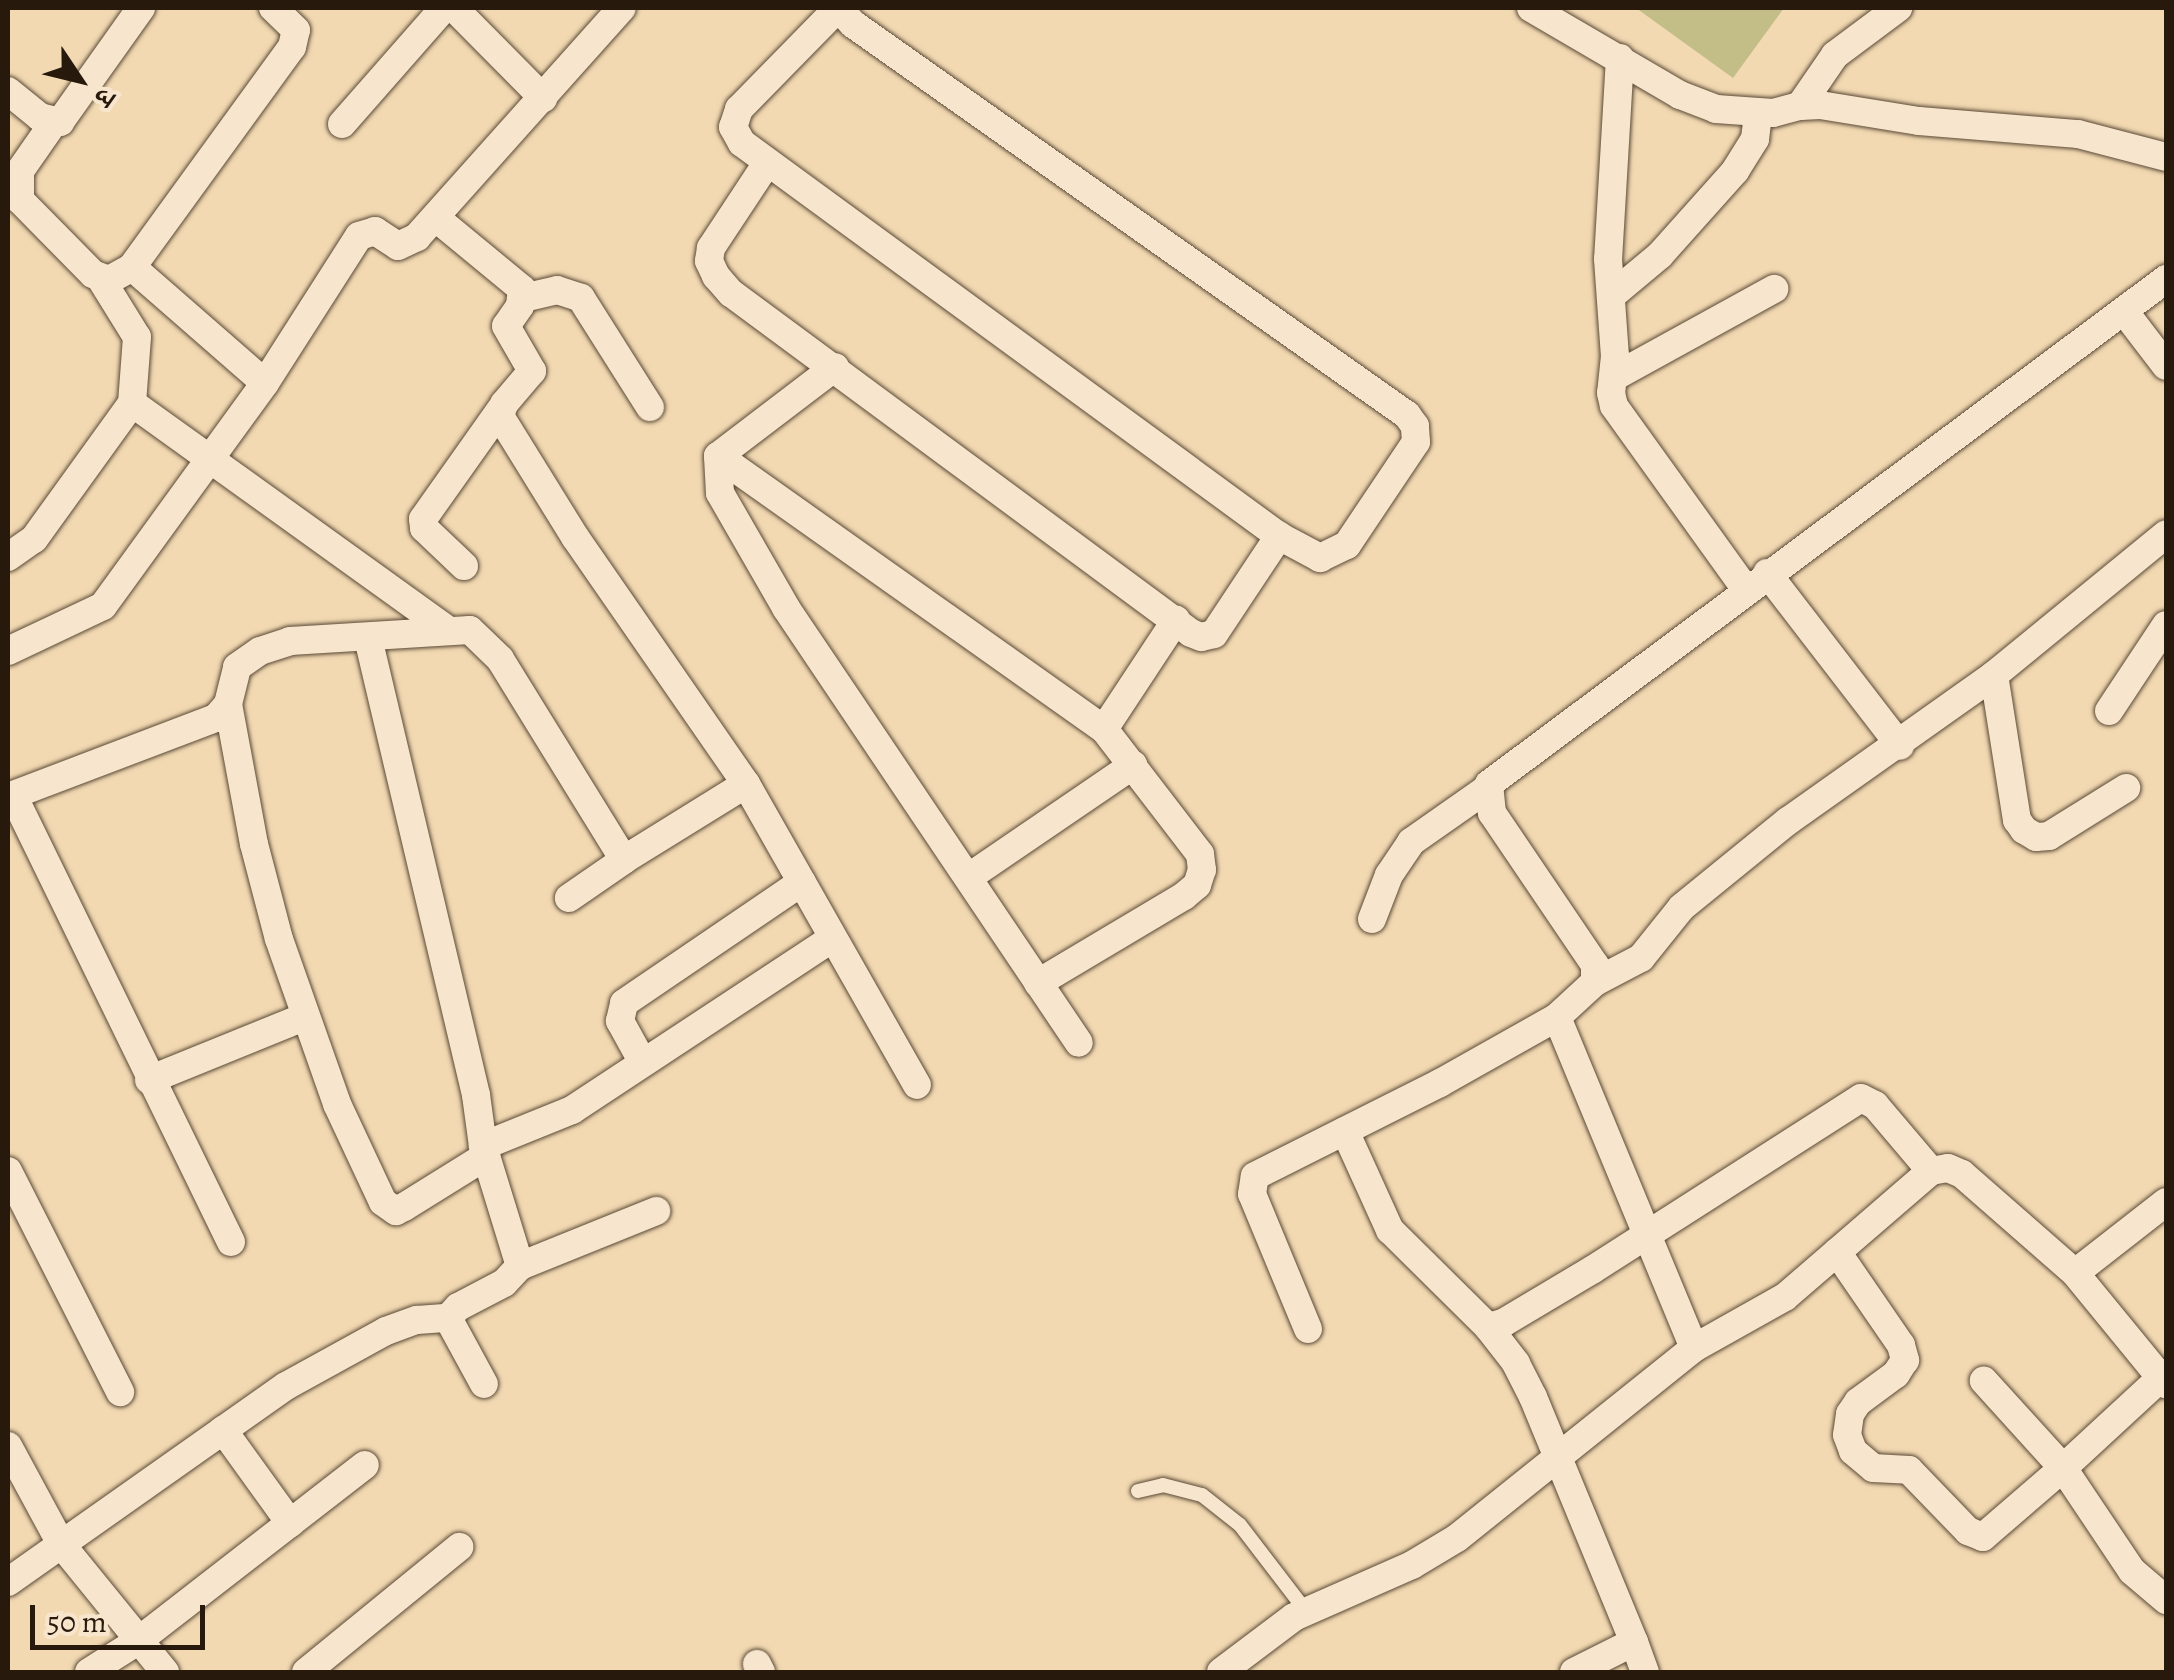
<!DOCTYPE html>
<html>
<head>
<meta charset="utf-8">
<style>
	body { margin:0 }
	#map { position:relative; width:2174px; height:1680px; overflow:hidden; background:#f2d9b2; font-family:Alegreya,"Noto Serif Devanagari",serif }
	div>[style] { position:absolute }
	.green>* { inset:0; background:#c3bd87 }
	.roads { filter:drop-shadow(0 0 2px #5a4936) drop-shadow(0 0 2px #5a4936) }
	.service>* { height:14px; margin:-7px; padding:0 7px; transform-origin:7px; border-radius:7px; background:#f7e6cd }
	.minor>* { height:28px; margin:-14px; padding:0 14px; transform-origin:14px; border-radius:14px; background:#f7e6cd }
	span { translate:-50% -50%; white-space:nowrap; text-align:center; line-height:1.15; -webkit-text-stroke:9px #f7e6cd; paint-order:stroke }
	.frame { position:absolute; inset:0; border:10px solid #28190d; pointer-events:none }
	.north { position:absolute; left:30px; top:30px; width:100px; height:100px; -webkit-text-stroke:8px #f7e6cd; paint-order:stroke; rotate:125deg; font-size:28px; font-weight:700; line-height:40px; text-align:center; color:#28190d }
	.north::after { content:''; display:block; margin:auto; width:35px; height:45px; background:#28190d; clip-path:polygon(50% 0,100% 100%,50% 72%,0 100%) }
	.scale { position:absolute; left:30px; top:1605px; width:175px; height:45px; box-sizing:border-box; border:5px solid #28190d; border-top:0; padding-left:12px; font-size:30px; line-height:35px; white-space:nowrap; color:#28190d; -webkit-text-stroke:8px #f7e6cd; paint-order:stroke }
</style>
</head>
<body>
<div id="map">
	<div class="green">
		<div style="clip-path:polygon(1636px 8px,1784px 8px,1733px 78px)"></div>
	</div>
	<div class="roads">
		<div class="service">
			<div style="left:1138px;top:1491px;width:26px;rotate:-13deg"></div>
			<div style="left:1163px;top:1485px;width:40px;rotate:14.4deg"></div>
			<div style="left:1202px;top:1495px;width:48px;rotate:38.3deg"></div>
			<div style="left:1240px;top:1525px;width:108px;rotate:52.5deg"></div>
		</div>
		<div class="minor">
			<div style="left:454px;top:8px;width:127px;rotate:45.3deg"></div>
			<div style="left:1531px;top:8px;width:173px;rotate:30.3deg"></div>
			<div style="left:1680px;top:95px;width:39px;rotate:21deg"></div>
			<div style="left:1716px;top:109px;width:57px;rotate:4deg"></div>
			<div style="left:1773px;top:113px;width:28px;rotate:-15deg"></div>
			<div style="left:1800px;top:106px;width:62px;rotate:-55.5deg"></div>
			<div style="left:1835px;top:55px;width:79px;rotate:-36.7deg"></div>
			<div style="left:837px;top:9px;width:140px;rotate:134.4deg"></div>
			<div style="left:739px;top:109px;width:19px;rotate:108deg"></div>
			<div style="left:733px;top:127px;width:18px;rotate:61deg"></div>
			<div style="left:742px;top:143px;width:665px;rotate:36.2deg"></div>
			<div style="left:1279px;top:536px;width:47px;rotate:28.2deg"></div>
			<div style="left:1320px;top:558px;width:30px;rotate:-26deg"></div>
			<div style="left:1347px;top:545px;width:124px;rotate:-56.2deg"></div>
			<div style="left:1416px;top:442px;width:16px;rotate:-94deg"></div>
			<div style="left:1415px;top:426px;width:14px;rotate:-126deg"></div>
			<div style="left:1407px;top:415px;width:678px;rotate:-144.79deg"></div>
			<div style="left:853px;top:24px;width:22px;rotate:-133deg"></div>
			<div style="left:1620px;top:58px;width:201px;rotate:93.4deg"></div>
			<div style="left:1608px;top:259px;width:97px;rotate:85.9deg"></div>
			<div style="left:1615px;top:356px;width:37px;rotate:96deg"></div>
			<div style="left:1611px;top:393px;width:13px;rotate:77deg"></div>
			<div style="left:1614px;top:406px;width:226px;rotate:54.3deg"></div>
			<div style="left:8px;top:91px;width:41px;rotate:39.1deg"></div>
			<div style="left:40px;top:117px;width:21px;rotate:14deg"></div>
			<div style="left:60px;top:122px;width:140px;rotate:-54.6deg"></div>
			<div style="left:1800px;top:106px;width:20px;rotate:-3deg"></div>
			<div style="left:1820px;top:105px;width:100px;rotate:9.2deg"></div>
			<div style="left:1919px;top:121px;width:160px;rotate:4.7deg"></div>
			<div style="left:2078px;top:134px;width:91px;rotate:14.6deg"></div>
			<div style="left:54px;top:122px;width:60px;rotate:124.8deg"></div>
			<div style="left:20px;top:171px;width:29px;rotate:90deg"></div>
			<div style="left:20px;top:200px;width:104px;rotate:45.4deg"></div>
			<div style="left:93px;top:274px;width:17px;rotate:21deg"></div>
			<div style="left:109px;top:280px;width:26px;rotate:-29deg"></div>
			<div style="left:132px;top:267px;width:272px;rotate:-54deg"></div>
			<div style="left:292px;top:47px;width:17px;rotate:-77deg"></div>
			<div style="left:296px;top:30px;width:32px;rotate:-136deg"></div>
			<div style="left:342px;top:124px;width:154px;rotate:-48.7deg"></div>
			<div style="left:767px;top:163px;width:102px;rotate:123.4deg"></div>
			<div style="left:711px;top:248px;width:13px;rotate:99deg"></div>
			<div style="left:709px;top:261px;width:17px;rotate:65deg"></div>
			<div style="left:716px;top:276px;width:23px;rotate:49deg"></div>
			<div style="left:731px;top:293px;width:572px;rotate:36.47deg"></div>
			<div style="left:1191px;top:633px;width:11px;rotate:22deg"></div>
			<div style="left:1201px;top:637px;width:13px;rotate:-13deg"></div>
			<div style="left:1214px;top:634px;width:118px;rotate:-56.4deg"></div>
			<div style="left:436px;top:218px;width:112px;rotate:39.5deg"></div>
			<div style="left:522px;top:289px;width:17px;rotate:97deg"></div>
			<div style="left:520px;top:306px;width:24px;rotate:125deg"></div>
			<div style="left:506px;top:326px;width:52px;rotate:60deg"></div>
			<div style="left:532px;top:371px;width:43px;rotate:130.3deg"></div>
			<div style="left:504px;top:404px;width:13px;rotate:108deg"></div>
			<div style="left:500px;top:416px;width:142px;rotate:58.2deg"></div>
			<div style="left:575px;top:537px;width:300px;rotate:55.3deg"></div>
			<div style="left:746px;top:784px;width:146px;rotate:148.2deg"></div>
			<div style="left:132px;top:267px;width:176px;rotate:41.1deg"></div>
			<div style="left:101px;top:279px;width:68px;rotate:58.2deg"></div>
			<div style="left:137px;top:337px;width:66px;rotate:94.3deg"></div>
			<div style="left:1611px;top:296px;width:64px;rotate:-39.9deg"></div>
			<div style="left:1660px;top:255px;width:113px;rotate:-48.2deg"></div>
			<div style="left:1735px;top:171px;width:38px;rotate:-58deg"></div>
			<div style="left:1755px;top:139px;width:26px;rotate:-83deg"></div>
			<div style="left:523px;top:298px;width:35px;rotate:-13deg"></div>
			<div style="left:557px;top:290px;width:25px;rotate:18deg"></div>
			<div style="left:581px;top:298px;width:129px;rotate:57.7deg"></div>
			<div style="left:2124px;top:311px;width:69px;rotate:52.6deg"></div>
			<div style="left:835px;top:367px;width:147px;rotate:142.7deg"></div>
			<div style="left:718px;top:456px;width:473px;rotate:35.3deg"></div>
			<div style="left:1104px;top:729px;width:131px;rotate:-56.6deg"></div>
			<div style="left:1614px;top:377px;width:183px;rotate:-28.8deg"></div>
			<div style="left:718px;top:456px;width:37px;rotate:87deg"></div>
			<div style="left:720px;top:493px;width:133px;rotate:60.1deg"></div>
			<div style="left:786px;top:608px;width:524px;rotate:56.04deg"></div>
			<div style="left:8px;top:557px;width:32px;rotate:-35deg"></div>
			<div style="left:34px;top:539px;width:168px;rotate:-54.2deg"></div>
			<div style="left:132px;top:403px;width:389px;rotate:35.7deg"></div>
			<div style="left:464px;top:566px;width:55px;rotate:-136.5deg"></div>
			<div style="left:424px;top:528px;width:9px;rotate:-96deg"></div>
			<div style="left:423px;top:519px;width:135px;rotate:-54.7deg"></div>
			<div style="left:1767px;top:573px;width:218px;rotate:52.4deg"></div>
			<div style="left:368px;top:638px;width:470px;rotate:76.7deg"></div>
			<div style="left:476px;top:1095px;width:51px;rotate:82.2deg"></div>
			<div style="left:483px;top:1146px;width:96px;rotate:-22deg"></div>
			<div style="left:572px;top:1110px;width:310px;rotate:-33.4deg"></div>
			<div style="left:8px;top:651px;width:105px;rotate:-25.3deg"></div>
			<div style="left:103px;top:606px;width:276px;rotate:-54deg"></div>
			<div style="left:265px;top:383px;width:174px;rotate:-57.4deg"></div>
			<div style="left:359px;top:236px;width:17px;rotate:-17deg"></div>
			<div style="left:375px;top:231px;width:27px;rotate:33deg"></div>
			<div style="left:398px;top:246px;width:21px;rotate:-25deg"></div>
			<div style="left:417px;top:237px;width:307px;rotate:-48.2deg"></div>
			<div style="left:1994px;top:675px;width:147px;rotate:81deg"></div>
			<div style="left:2017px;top:820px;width:12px;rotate:55deg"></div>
			<div style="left:2024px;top:830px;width:14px;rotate:30deg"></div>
			<div style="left:2036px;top:837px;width:13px;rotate:-4deg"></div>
			<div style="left:2049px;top:836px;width:91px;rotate:-31.9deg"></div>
			<div style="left:228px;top:704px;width:142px;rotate:79.5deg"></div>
			<div style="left:254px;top:844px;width:98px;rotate:75.3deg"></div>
			<div style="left:279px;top:939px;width:175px;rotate:70.6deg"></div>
			<div style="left:337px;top:1104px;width:108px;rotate:64.9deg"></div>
			<div style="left:383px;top:1202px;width:16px;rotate:35deg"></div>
			<div style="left:396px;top:1211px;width:9px;rotate:-27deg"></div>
			<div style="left:404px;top:1207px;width:97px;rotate:-31.9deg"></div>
			<div style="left:2109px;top:711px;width:103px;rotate:-56.5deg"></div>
			<div style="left:746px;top:784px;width:346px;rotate:60.4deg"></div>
			<div style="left:969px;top:877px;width:199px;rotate:-34.3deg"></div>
			<div style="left:1372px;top:919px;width:47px;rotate:-68.9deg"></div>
			<div style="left:1389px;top:875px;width:40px;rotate:-56deg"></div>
			<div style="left:1411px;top:842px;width:94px;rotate:-35deg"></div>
			<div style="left:1595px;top:982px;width:52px;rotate:-27.6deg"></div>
			<div style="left:1641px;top:958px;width:65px;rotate:-51.2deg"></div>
			<div style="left:1682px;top:907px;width:136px;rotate:-39.1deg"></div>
			<div style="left:1788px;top:821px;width:252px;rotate:-35.3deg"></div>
			<div style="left:1994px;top:675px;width:222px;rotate:-39.3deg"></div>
			<div style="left:1038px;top:983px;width:170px;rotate:-30.8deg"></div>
			<div style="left:1184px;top:896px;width:17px;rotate:-40deg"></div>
			<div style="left:1197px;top:885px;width:16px;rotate:-72deg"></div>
			<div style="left:1202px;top:870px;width:16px;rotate:-97deg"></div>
			<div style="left:1200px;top:854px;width:158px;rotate:-127.5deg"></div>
			<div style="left:642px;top:1061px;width:46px;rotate:-118.8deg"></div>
			<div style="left:620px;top:1021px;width:18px;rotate:-77deg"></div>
			<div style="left:624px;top:1003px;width:215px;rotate:-34.2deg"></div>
			<div style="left:149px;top:1080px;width:167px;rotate:-22.1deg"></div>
			<div style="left:1345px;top:1131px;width:109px;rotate:65.6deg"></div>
			<div style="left:1390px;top:1230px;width:138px;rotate:44.7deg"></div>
			<div style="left:483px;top:1146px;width:126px;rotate:72.9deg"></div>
			<div style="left:520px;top:1266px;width:23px;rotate:133deg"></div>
			<div style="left:504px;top:1283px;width:52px;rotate:152.4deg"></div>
			<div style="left:458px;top:1307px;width:15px;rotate:132deg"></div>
			<div style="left:448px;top:1318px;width:75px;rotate:61.4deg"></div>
			<div style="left:8px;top:1171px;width:248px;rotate:63.1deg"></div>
			<div style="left:2166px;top:1202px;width:115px;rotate:142deg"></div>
			<div style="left:2075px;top:1273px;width:144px;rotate:50.7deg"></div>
			<div style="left:231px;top:1242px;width:497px;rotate:-116deg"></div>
			<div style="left:13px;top:795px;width:217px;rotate:-20.8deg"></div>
			<div style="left:216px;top:718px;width:18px;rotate:-49deg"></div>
			<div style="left:228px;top:704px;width:38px;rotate:-76deg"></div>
			<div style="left:237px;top:667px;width:28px;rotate:-35deg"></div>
			<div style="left:260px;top:651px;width:32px;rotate:-18deg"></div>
			<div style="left:290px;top:641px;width:180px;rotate:-3.5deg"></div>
			<div style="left:470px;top:630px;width:42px;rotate:44deg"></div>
			<div style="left:500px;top:659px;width:236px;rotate:58.3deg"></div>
			<div style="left:624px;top:860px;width:67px;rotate:145.4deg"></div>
			<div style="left:1837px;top:1252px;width:113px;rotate:55.5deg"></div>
			<div style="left:1901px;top:1345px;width:16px;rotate:75deg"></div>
			<div style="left:1905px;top:1360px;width:17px;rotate:123deg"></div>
			<div style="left:1896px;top:1374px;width:47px;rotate:143.6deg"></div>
			<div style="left:1858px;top:1402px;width:14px;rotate:124deg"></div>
			<div style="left:1850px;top:1414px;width:21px;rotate:98deg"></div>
			<div style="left:1847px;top:1435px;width:17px;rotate:69deg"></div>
			<div style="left:1853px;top:1451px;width:26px;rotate:40deg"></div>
			<div style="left:1873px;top:1468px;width:36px;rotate:3deg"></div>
			<div style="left:1909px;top:1470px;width:85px;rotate:46deg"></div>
			<div style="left:1968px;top:1531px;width:16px;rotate:22deg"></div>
			<div style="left:1983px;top:1537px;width:106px;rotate:-40.8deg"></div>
			<div style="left:2063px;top:1468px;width:118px;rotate:-132.2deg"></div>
			<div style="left:520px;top:1266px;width:147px;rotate:-22deg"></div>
			<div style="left:1308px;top:1329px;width:146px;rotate:-112.5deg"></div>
			<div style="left:1252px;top:1194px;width:18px;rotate:-81deg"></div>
			<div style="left:1255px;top:1176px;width:207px;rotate:-26.7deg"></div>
			<div style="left:1440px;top:1083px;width:134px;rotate:-29.4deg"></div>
			<div style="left:1694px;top:1348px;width:358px;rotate:-112.5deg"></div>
			<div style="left:1557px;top:1017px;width:52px;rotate:-42.6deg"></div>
			<div style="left:1595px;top:982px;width:17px;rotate:-90deg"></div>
			<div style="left:1595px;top:965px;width:184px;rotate:-124.1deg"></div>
			<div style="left:1492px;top:813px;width:29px;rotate:-96deg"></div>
			<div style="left:1489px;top:784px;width:845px;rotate:-36.72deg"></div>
			<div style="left:2166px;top:1373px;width:140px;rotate:137.3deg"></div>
			<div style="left:2063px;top:1468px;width:124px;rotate:56.2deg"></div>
			<div style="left:2132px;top:1571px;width:45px;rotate:40.5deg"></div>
			<div style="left:223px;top:1430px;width:115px;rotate:54.2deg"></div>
			<div style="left:8px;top:1446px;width:111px;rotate:61.6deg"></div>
			<div style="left:61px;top:1544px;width:165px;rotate:50.9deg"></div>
			<div style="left:8px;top:1582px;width:340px;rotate:-35.2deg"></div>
			<div style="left:286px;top:1386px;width:114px;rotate:-28.8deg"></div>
			<div style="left:386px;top:1331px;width:33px;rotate:-20deg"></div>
			<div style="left:417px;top:1320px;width:31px;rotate:-4deg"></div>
			<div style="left:1634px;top:1642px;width:32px;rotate:70deg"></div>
			<div style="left:757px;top:1664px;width:9px;rotate:63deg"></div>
			<div style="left:89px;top:1672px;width:58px;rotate:-32.3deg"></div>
			<div style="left:138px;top:1641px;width:287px;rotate:-37.8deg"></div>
			<div style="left:306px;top:1672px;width:198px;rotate:-39.2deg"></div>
			<div style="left:1221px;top:1672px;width:91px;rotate:-37deg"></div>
			<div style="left:1294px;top:1617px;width:129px;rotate:-23.8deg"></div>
			<div style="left:1412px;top:1565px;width:52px;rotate:-31deg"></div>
			<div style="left:1457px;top:1538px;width:304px;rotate:-38.7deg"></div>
			<div style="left:1694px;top:1348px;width:104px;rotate:-29.3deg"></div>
			<div style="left:1785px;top:1297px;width:193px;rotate:-40.8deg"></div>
			<div style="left:1931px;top:1171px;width:17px;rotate:-10deg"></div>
			<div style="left:1948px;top:1168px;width:15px;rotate:23deg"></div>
			<div style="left:1962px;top:1174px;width:150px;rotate:41.2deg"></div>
			<div style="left:1574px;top:1672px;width:67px;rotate:-26.6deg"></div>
			<div style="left:1634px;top:1642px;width:265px;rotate:-112.4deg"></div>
			<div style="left:1533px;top:1397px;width:38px;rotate:-117deg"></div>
			<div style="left:1516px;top:1363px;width:46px;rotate:-127.9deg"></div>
			<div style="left:1488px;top:1327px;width:16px;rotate:-15deg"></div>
			<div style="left:1503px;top:1323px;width:104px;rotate:-30.8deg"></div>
			<div style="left:1592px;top:1270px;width:319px;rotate:-32.6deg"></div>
			<div style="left:1861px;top:1098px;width:16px;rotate:27deg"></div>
			<div style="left:1875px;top:1105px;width:87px;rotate:49.7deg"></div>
		</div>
	</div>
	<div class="frame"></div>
	<div class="north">उ</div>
	<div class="scale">50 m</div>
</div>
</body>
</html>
